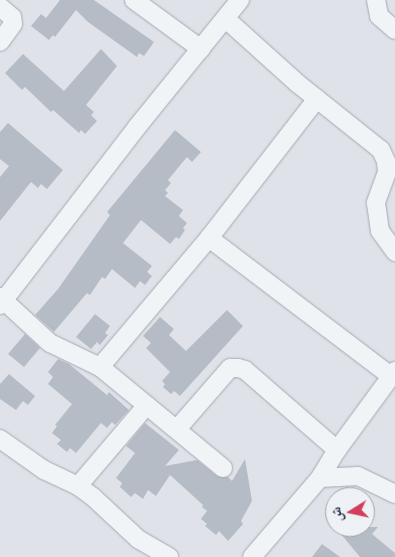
<!DOCTYPE html>
<html>
<head>
<meta charset="utf-8">
<style>
	body { margin:0 }
	#map { position:relative; width:395px; height:557px; overflow:hidden; background:#dfe3e9; font-family:Cabin,"Noto Naskh Arabic",sans-serif }
	div>[style] { position:absolute }
	.building>* { inset:0; background:#b6bcc5 }
	.roads { filter:drop-shadow(0 0 1px #a4aab3) drop-shadow(0 0 1px #a4aab3) }
	.minor>* { height:18px; margin:-9px; padding:0 9px; transform-origin:9px; border-radius:9px; background:#f1f4f7 }
	span { translate:-50% -50%; white-space:nowrap; text-align:center; line-height:1.15; -webkit-text-stroke:4px #eef2f6; paint-order:stroke }
	.north { position:absolute; left:325px; top:487px; width:50px; height:50px; box-sizing:border-box; background:#eef2f6; border:1px solid #9ea5ad; border-radius:50%; rotate:260deg; font-size:14px; font-weight:700; line-height:20px; text-align:center; color:#273140 }
	.north::after { content:''; display:block; margin:auto; width:18px; height:22px; background:#d23f5c; clip-path:polygon(50% 0,100% 100%,50% 72%,0 100%) }
</style>
</head>
<body>
<div id="map">
	<div class="building">
		<div style="clip-path:polygon(60px 0,94px 0,154px 42px,144px 56px,139px 53px,137px 57px,88px 22px,76px 10px,55px 37px,53px 35px,49px 40px,31px 26px,41px 14px,46px 18px)"></div>
		<div style="clip-path:polygon(101px 49px,117px 66px,86px 105px,94px 112px,91px 115px,97px 121px,85px 134px,81px 130px,79px 133px,53px 110px,51px 112px,25px 87px,22px 90px,5px 73px,23px 54px,64px 91px)"></div>
		<div style="clip-path:polygon(8px 123px,63px 170px,47px 189px,41px 184px,38px 188px,31px 182px,0 221px,0 177px,9px 166px,0 159px,0 132px)"></div>
		<div style="clip-path:polygon(175px 130px,201px 152px,192px 162px,187px 157px,168px 180px,171px 183px,165px 190px,168px 193px,165px 196px,183px 210px,179px 216px,187px 223px,183px 228px,185px 230px,179px 239px,176px 237px,170px 244px,141px 220px,123px 243px,152px 266px,147px 272px,152px 276px,145px 285px,140px 281px,135px 288px,112px 269px,105px 279px,102px 277px,90px 295px,87px 293px,54px 332px,35px 315px,58px 289px,110px 215px,107px 212px)"></div>
		<div style="clip-path:polygon(227px 310px,243px 326px,180px 396px,174px 391px,171px 394px,163px 387px,165px 384px,162px 381px,170px 372px,146px 348px,151px 343px,143px 336px,160px 317px,174px 329px,169px 335px,186px 351px)"></div>
		<div style="clip-path:polygon(95px 314px,110px 326px,105px 333px,108px 335px,100px 345px,97px 342px,91px 349px,76px 337px)"></div>
		<div style="clip-path:polygon(25px 334px,40px 348px,24px 367px,8px 354px)"></div>
		<div style="clip-path:polygon(58px 359px,69px 364px,107px 395px,109px 392px,129px 410px,115px 425px,112px 422px,107px 428px,101px 423px,76px 453px,70px 448px,67px 452px,57px 444px,61px 440px,52px 433px,57px 426px,55px 425px,72px 404px,48px 384px,53px 377px,48px 372px)"></div>
		<div style="clip-path:polygon(9px 374px,35px 396px,28px 405px,23px 401px,16px 410px,0 399px,0 384px)"></div>
		<div style="clip-path:polygon(145px 423px,179px 450px,165px 466px,197px 460px,217px 476px,228px 477px,232px 481px,245px 459px,252px 501px,241px 521px,243px 524px,228px 541px,219px 531px,216px 535px,205px 526px,207px 524px,201px 519px,207px 511px,202px 507px,203px 505px,170px 475px,156px 496px,148px 490px,143px 499px,135px 493px,131px 497px,120px 487px,122px 483px,116px 478px,135px 453px,126px 446px)"></div>
		<div style="clip-path:polygon(344px 527px,378px 527px,372px 534px,395px 553px,395px 557px,360px 557px,340px 533px)"></div>
		<div style="clip-path:polygon(322px 544px,340px 557px,312px 557px)"></div>
	</div>
	<div class="roads">
		<div class="minor">
			<div style="left:134px;top:0;width:83px;rotate:36.2deg"></div>
			<div style="left:376px;top:0;width:16px;rotate:79deg"></div>
			<div style="left:379px;top:16px;width:21px;rotate:41deg"></div>
			<div style="left:0;top:7px;width:16px;rotate:40deg"></div>
			<div style="left:12px;top:17px;width:7px;rotate:82deg"></div>
			<div style="left:13px;top:24px;width:22px;rotate:126deg"></div>
			<div style="left:226px;top:19px;width:96px;rotate:42deg"></div>
			<div style="left:297px;top:83px;width:107px;rotate:38.6deg"></div>
			<div style="left:381px;top:150px;width:12px;rotate:66deg"></div>
			<div style="left:386px;top:161px;width:11px;rotate:85deg"></div>
			<div style="left:387px;top:172px;width:33px;rotate:110deg"></div>
			<div style="left:376px;top:203px;width:28px;rotate:82deg"></div>
			<div style="left:380px;top:231px;width:26px;rotate:54deg"></div>
			<div style="left:209px;top:238px;width:228px;rotate:37.2deg"></div>
			<div style="left:0;top:297px;width:68px;rotate:42.6deg"></div>
			<div style="left:50px;top:343px;width:55px;rotate:25.6deg"></div>
			<div style="left:0;top:305px;width:225px;rotate:-52.4deg"></div>
			<div style="left:137px;top:127px;width:164px;rotate:-51deg"></div>
			<div style="left:177px;top:429px;width:81px;rotate:-49deg"></div>
			<div style="left:230px;top:368px;width:8px"></div>
			<div style="left:238px;top:368px;width:7px;rotate:16deg"></div>
			<div style="left:245px;top:370px;width:122px;rotate:41deg"></div>
			<div style="left:0;top:439px;width:54px;rotate:35.2deg"></div>
			<div style="left:44px;top:470px;width:38px;rotate:25deg"></div>
			<div style="left:78px;top:486px;width:19px;rotate:36deg"></div>
			<div style="left:93px;top:497px;width:62px;rotate:43deg"></div>
			<div style="left:138px;top:539px;width:36px;rotate:30deg"></div>
			<div style="left:223px;top:468px;width:159px;rotate:-140.6deg"></div>
			<div style="left:100px;top:367px;width:169px;rotate:-49.8deg"></div>
			<div style="left:209px;top:238px;width:176px;rotate:-52.2deg"></div>
			<div style="left:320px;top:478px;width:33px;rotate:-59deg"></div>
			<div style="left:337px;top:450px;width:98px;rotate:-53.7deg"></div>
			<div style="left:78px;top:486px;width:106px;rotate:-49.6deg"></div>
			<div style="left:252px;top:557px;width:104px;rotate:-49.3deg"></div>
			<div style="left:320px;top:478px;width:38px;rotate:-3deg"></div>
			<div style="left:358px;top:476px;width:41px;rotate:25.9deg"></div>
		</div>
	</div>
	<div class="north">ش</div>
</div>
</body>
</html>
